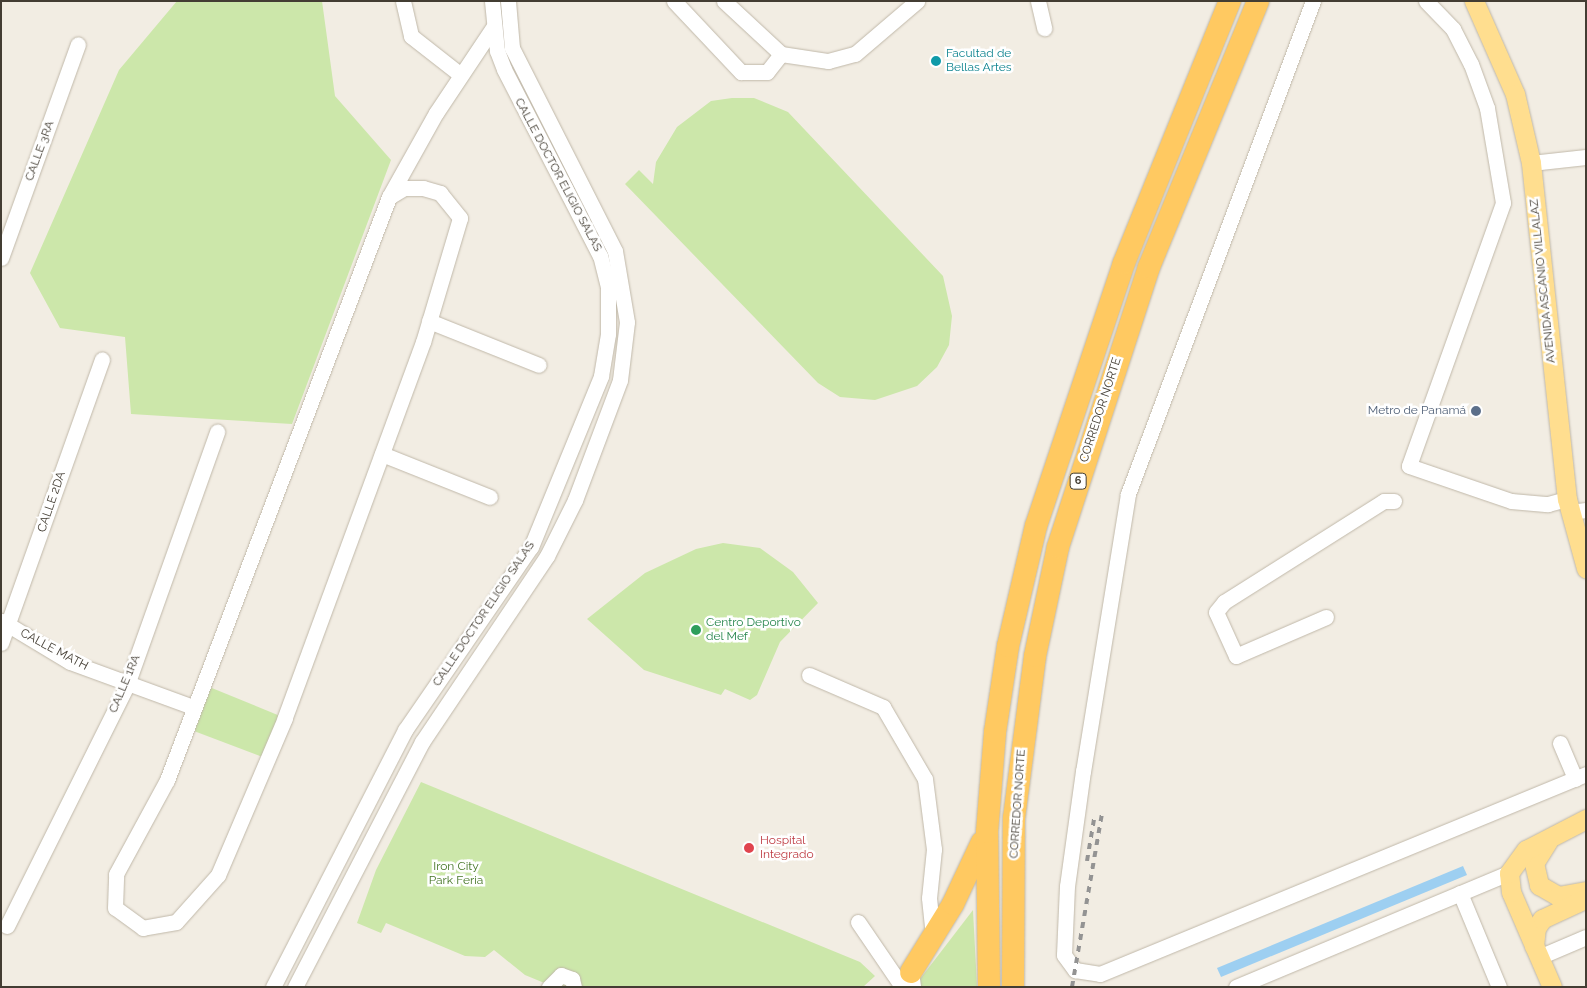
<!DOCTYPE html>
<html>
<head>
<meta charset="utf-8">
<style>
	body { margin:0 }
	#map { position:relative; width:1587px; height:988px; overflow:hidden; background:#f2ede3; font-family:Raleway,sans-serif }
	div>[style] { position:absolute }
	.green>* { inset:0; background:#cce7aa }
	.water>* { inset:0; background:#9dcff1 }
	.roads { filter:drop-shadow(0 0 1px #c0b8a9) drop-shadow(0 0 1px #c0b8a9) }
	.minor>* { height:15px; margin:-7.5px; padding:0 7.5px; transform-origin:7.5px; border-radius:7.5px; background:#fff }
	.major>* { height:19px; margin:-9.5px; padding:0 9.5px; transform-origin:9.5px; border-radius:9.5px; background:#ffde8f }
	.highway>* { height:22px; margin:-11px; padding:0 11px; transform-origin:11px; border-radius:11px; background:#ffc961 }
	.rail>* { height:4px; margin-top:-2px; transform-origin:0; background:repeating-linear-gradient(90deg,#939393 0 6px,transparent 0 12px) }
	.dots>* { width:14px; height:14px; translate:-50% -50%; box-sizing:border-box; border:2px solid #fff; border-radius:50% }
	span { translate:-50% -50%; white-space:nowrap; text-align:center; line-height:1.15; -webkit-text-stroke:5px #fff; paint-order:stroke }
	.shield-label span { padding:1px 4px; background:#fff; border:1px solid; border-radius:4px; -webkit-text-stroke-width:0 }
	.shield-label { font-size:11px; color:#433d33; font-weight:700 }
	.culture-label { font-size:12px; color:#0d838f }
	.left { translate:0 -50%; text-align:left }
	.street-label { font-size:12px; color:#433d33 }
	.service-label { font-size:12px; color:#4e5e75 }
	.right { translate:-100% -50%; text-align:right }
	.leisure-label { font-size:12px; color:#27864d }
	.health-label { font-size:12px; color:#be3a42 }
	.park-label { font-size:12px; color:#457526 }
	.frame { position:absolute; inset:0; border:2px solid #433d33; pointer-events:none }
</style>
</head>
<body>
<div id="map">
	<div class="green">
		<div style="clip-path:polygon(177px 1px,322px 1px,335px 96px,391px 160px,292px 424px,131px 414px,125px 337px,60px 328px,30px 273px,119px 70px)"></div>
		<div style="clip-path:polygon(732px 98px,754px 98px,788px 112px,943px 276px,952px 316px,949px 345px,937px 367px,917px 386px,875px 400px,840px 397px,818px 383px,625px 184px,639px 170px,653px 184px,656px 162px,677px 127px,711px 101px)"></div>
		<div style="clip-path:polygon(723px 543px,760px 548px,793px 572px,818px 603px,780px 642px,757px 695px,750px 700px,725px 689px,721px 695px,644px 670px,587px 619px,645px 573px,696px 549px)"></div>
		<div style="clip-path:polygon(202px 684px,285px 718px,268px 759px,186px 728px)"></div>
		<div style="clip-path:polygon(421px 782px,860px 962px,875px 976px,863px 987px,554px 987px,525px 975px,494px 950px,485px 957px,465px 956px,386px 923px,381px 933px,357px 923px,376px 870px)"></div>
		<div style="clip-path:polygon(973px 910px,977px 987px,921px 987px,920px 979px)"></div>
	</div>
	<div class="water">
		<div style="clip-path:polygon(1463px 866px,1467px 875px,1221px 977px,1217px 968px)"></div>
	</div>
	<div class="roads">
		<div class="minor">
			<div style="left:403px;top:1px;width:36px;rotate:77deg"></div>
			<div style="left:411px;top:36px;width:63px;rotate:38deg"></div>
			<div style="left:674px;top:1px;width:98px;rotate:46.7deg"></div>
			<div style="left:741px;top:72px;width:26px"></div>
			<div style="left:767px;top:72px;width:23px;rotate:-52deg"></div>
			<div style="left:724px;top:1px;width:78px;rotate:42.9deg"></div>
			<div style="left:781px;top:54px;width:48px;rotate:8.5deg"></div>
			<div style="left:828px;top:61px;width:28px;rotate:-15deg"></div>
			<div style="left:855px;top:54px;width:82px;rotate:-40.5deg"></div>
			<div style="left:1038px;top:1px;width:28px;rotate:77deg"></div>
			<div style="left:1313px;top:1px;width:527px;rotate:110.57deg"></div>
			<div style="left:1128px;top:494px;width:281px;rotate:99.2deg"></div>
			<div style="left:1083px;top:771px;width:116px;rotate:97.9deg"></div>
			<div style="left:1067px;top:886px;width:69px;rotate:92.5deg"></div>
			<div style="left:1064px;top:955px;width:19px;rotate:54deg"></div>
			<div style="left:1075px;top:970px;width:25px;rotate:9deg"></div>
			<div style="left:1100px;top:974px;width:526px;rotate:-22.37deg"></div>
			<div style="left:1426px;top:1px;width:39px;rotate:46deg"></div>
			<div style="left:1453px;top:29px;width:39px;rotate:63deg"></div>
			<div style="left:1471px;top:64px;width:47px;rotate:70deg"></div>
			<div style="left:1487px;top:108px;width:96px;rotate:80.4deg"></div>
			<div style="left:1503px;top:203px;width:279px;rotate:109.7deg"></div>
			<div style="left:1409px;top:466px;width:108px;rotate:18.9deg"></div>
			<div style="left:1511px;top:501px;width:37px;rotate:5deg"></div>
			<div style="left:1548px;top:504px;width:20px;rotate:-15deg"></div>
			<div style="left:1531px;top:163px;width:55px;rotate:-6.2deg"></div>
			<div style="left:389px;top:197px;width:17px;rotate:-31deg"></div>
			<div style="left:404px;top:188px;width:19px"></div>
			<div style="left:423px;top:188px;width:18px;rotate:16deg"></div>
			<div style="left:440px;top:193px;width:32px;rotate:51deg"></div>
			<div style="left:460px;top:218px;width:129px;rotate:106.6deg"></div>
			<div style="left:423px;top:342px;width:401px;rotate:110.2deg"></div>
			<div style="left:285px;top:718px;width:171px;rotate:113.1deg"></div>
			<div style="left:218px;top:875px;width:63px;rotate:131.8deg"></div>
			<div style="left:176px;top:922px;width:34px;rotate:170deg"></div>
			<div style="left:143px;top:928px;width:34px;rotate:-144deg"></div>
			<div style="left:115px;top:908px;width:34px;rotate:-88deg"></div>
			<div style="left:116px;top:874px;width:107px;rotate:-61.5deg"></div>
			<div style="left:167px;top:780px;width:624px;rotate:-69.15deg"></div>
			<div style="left:389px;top:197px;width:96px;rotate:-60.8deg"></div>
			<div style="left:436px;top:113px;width:105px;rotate:-56.3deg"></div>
			<div style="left:1px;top:258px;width:227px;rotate:-70.2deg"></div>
			<div style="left:429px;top:321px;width:118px;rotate:21.8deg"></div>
			<div style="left:382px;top:454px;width:116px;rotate:21.7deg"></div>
			<div style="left:1570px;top:512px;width:16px;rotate:-7deg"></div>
			<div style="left:1326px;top:617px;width:98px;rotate:156.6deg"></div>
			<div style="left:1236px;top:656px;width:48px;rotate:-114.4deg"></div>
			<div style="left:1216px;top:612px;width:13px;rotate:-51deg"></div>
			<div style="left:1224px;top:602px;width:189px;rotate:-32.3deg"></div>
			<div style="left:1384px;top:501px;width:10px"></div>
			<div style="left:2px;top:621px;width:79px;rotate:31.1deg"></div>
			<div style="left:70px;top:662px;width:131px;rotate:20.1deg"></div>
			<div style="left:1px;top:643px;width:301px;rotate:-70.4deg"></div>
			<div style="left:809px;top:675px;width:81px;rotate:23.4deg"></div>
			<div style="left:883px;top:707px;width:83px;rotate:59.7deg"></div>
			<div style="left:925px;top:779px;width:71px;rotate:82.7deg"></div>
			<div style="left:934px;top:849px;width:49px;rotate:95.8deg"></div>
			<div style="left:929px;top:898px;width:39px;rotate:84deg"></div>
			<div style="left:1560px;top:743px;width:39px;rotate:67deg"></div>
			<div style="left:1460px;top:893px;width:102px;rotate:67.5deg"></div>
			<div style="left:858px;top:922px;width:73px;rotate:55.7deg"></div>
			<div style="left:7px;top:926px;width:269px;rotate:-63.5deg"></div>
			<div style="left:127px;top:685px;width:269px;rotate:-70.4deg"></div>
			<div style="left:1539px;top:957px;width:51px;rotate:-23.1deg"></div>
			<div style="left:911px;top:972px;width:15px;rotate:82deg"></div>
			<div style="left:273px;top:987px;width:289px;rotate:-62.8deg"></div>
			<div style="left:405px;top:730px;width:222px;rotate:-55.5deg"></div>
			<div style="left:531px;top:547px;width:185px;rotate:-67.7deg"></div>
			<div style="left:601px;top:376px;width:43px;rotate:-80.5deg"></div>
			<div style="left:608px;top:334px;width:47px;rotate:-90deg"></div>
			<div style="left:608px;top:287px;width:32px;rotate:-104deg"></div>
			<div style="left:600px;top:256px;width:210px;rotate:-117.2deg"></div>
			<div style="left:504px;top:69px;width:19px;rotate:-111deg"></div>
			<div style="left:497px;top:51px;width:50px;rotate:-95.7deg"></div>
			<div style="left:295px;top:987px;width:276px;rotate:-62.6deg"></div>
			<div style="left:422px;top:742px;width:224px;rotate:-56.1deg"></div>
			<div style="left:547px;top:556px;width:63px;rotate:-63.4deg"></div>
			<div style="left:575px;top:500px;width:128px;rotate:-69.4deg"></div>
			<div style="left:620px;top:380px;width:58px;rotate:-83.1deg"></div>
			<div style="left:627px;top:322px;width:72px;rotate:-99.6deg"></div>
			<div style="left:615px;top:251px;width:228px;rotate:-116.9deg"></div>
			<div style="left:512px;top:48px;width:47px;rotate:-94.9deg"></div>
			<div style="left:549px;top:987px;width:17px;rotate:-45deg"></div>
			<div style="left:561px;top:975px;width:12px;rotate:20deg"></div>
			<div style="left:572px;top:979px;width:8px;rotate:76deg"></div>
			<div style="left:1236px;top:987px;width:296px;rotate:-22.7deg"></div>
		</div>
		<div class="major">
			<div style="left:1474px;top:1px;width:102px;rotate:66.2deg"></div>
			<div style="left:1515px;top:94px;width:71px;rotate:76.9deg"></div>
			<div style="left:1531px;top:163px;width:338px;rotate:83.9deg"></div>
			<div style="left:1567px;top:499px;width:72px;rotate:74.6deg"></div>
			<div style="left:1548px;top:841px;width:26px;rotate:122deg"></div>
			<div style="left:1534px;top:863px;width:23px;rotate:77deg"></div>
			<div style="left:1539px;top:885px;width:22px;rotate:30deg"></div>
			<div style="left:1558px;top:896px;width:28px;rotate:-10deg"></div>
			<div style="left:1534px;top:946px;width:18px;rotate:-84deg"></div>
			<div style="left:1536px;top:928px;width:11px;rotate:-56deg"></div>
			<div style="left:1542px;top:919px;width:47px;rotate:-24.9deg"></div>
			<div style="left:1552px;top:987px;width:103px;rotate:-113.3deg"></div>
			<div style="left:1511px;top:892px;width:19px;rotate:-96deg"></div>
			<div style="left:1509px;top:873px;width:29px;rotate:-54deg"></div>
			<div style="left:1526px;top:850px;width:68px;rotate:-27.3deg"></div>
		</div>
		<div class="highway">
			<div style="left:911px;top:972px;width:80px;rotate:-58.3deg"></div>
			<div style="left:953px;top:904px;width:68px;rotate:-64.9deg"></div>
			<div style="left:989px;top:987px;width:155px;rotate:-90.7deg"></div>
			<div style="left:987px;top:832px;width:100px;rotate:-85.4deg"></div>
			<div style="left:995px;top:732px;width:87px;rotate:-81.4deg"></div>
			<div style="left:1008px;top:646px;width:123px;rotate:-76.9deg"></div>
			<div style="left:1036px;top:526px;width:277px;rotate:-71.5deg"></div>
			<div style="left:1124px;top:263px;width:283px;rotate:-68deg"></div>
			<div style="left:1013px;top:987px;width:169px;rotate:-89.7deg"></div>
			<div style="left:1014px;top:818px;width:163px;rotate:-82.6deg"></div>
			<div style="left:1035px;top:656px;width:111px;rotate:-78.1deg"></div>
			<div style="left:1058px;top:547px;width:294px;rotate:-72deg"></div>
			<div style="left:1149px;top:267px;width:287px;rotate:-67.7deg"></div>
		</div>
	</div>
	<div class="rail">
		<div style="left:1087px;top:861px;width:43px;rotate:-80.5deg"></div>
		<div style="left:1072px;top:987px;width:176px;rotate:-80.2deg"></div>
	</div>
	<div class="dots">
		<div style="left:936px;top:61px;background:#0f9aa8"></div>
		<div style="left:1476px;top:411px;background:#5c6f8a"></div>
		<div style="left:696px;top:630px;background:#2e9e5b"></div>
		<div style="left:749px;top:848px;background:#e0444e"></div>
	</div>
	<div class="shield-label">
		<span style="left:1078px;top:481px">6</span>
	</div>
	<div class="culture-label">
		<span class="left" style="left:946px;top:61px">Facultad de<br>Bellas Artes</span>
	</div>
	<div class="street-label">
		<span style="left:40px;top:151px;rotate:-70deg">CALLE 3RA</span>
		<span style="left:558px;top:175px;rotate:62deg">CALLE DOCTOR ELIGIO SALAS</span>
		<span style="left:1543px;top:281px;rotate:-96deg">AVENIDA ASCANIO VILLALAZ</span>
		<span style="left:1101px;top:410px;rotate:-72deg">CORREDOR NORTE</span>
		<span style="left:52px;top:502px;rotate:-71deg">CALLE 2DA</span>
		<span style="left:484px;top:614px;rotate:-56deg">CALLE DOCTOR ELIGIO SALAS</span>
		<span style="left:54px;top:650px;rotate:28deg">CALLE MATH</span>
		<span style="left:125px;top:684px;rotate:-67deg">CALLE 1RA</span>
		<span style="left:1018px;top:804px;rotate:-86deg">CORREDOR NORTE</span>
	</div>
	<div class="service-label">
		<span class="right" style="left:1466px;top:411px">Metro de Panamá</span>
	</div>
	<div class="leisure-label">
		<span class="left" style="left:706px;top:630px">Centro Deportivo<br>del Mef</span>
	</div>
	<div class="health-label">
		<span class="left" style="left:760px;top:848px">Hospital<br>Integrado</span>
	</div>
	<div class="park-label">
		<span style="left:456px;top:874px">Iron City<br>Park Feria</span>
	</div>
	<div class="frame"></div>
</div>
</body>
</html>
